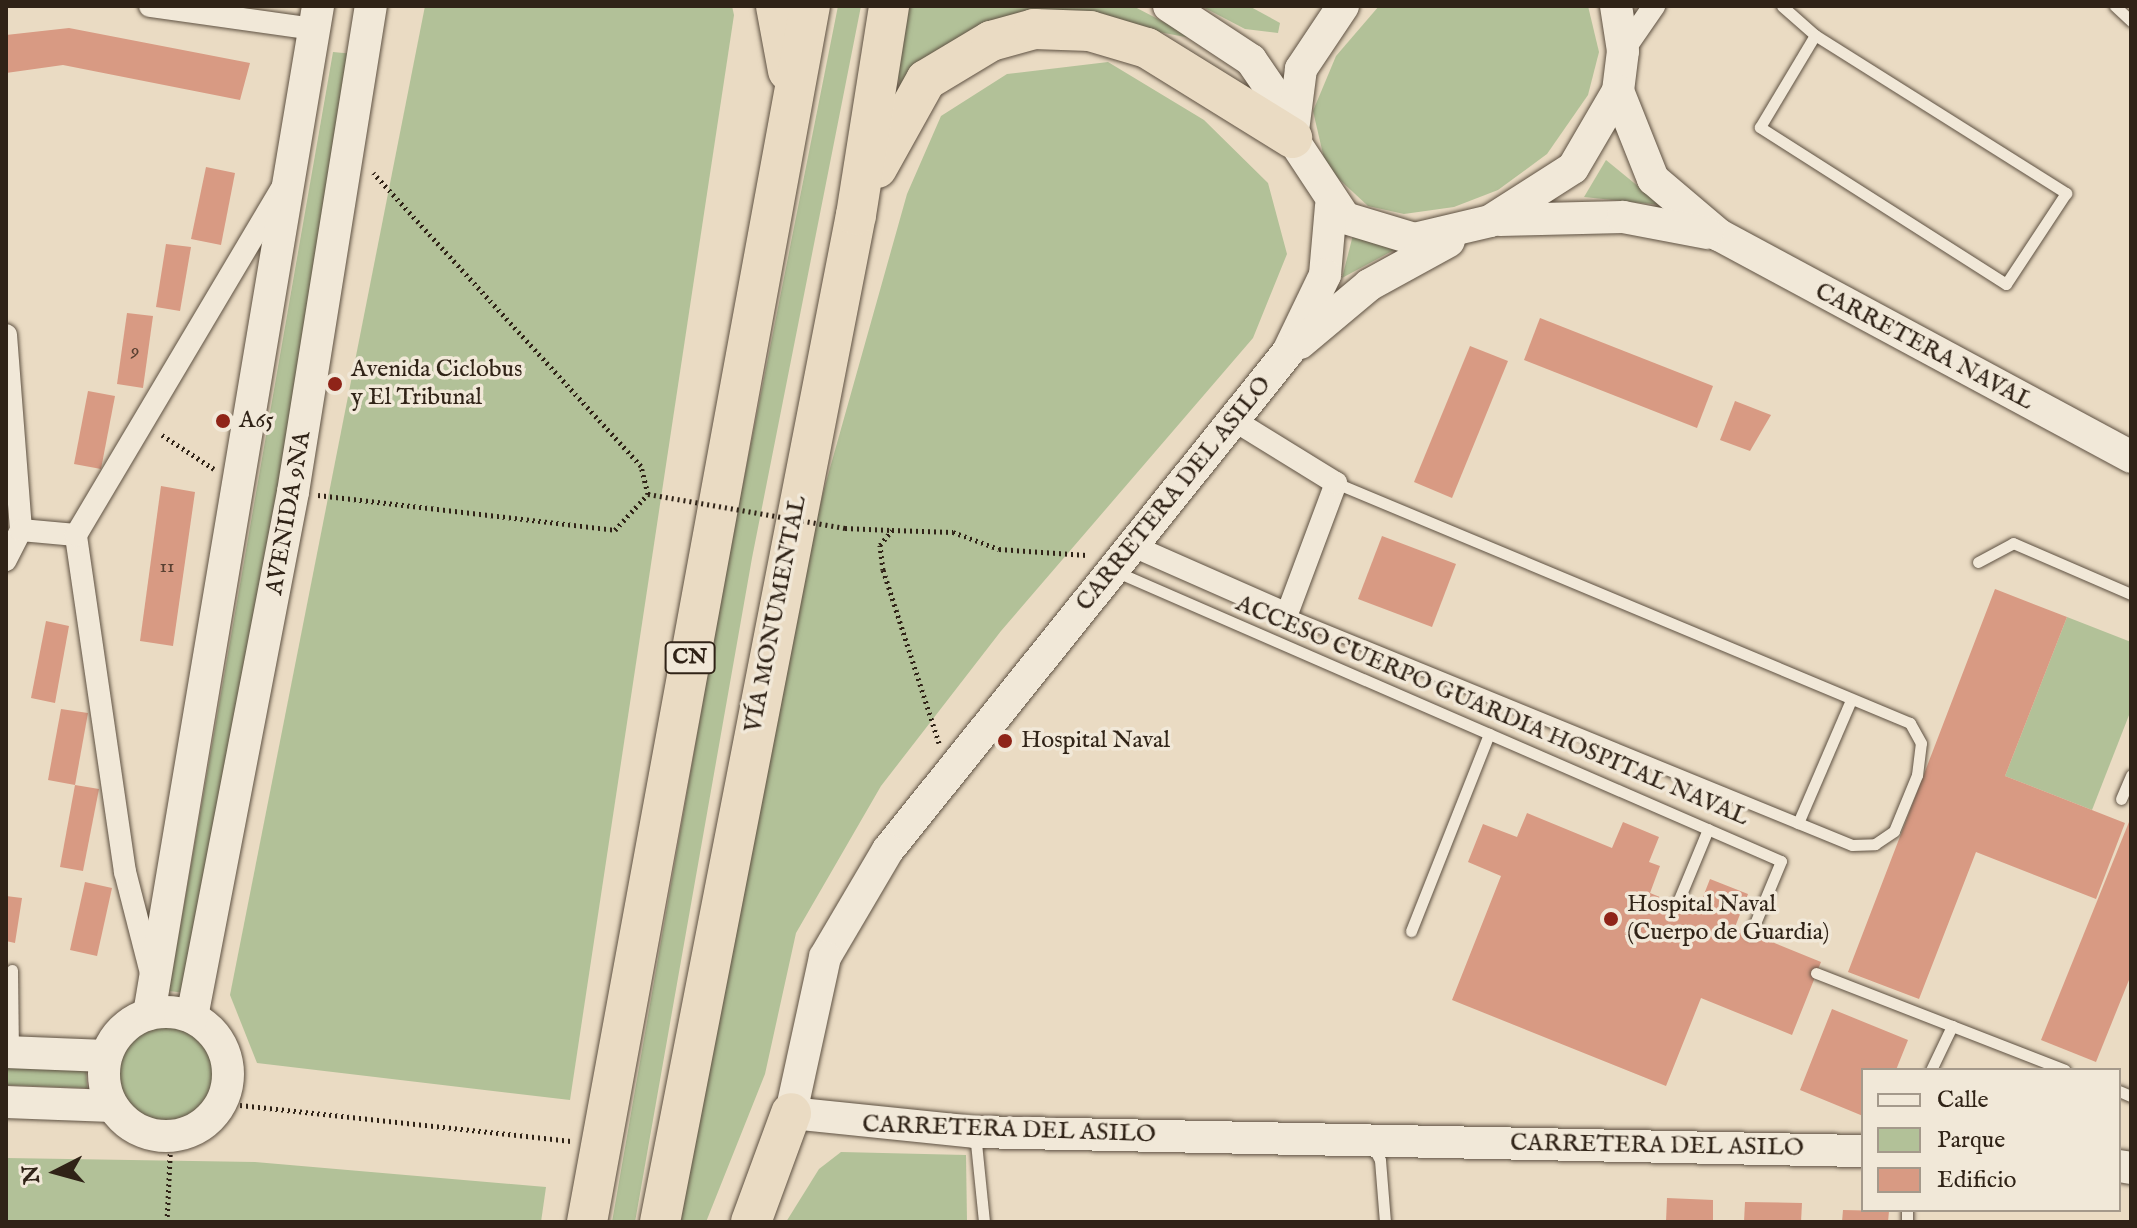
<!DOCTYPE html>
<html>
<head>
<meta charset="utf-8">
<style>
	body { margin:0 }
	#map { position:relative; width:2137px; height:1228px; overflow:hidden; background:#eadbc3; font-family:"IM FELL English",serif }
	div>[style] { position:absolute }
	.green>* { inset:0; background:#b2c198 }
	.round { border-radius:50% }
	.building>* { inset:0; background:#d89a83 }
	.path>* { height:5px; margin-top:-2.5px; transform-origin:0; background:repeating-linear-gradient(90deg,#302317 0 2px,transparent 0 6px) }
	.roads { filter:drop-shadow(0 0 2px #5e5142) drop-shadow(0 0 2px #5e5142) }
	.lane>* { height:11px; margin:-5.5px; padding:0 5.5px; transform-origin:5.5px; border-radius:5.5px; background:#f1e8d8 }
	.street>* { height:22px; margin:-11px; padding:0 11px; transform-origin:11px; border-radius:11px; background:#f1e8d8 }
	.secondary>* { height:32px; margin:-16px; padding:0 16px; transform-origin:16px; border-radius:16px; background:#f1e8d8 }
	.secondary>.ring { margin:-16px; padding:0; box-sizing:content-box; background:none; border:32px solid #f1e8d8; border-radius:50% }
	.highway>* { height:40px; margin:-20px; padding:0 20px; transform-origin:20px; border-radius:20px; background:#eadbc3 }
	.path-bridge>* { height:5px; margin-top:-2.5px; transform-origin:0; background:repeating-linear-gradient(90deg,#302317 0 2px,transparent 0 6px) }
	.dots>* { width:22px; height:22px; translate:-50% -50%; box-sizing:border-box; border:4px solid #f1e8d8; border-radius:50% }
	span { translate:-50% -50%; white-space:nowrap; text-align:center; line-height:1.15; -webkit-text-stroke:7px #f1e8d8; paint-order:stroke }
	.number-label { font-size:20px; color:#5a4132 }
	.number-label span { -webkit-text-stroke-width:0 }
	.shield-label span { padding:2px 6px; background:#f1e8d8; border:2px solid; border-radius:6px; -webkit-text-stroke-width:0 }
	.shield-label { font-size:22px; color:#302317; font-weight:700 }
	.street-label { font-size:24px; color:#302317 }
	.poi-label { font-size:24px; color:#302317 }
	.left { translate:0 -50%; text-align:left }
	.frame { position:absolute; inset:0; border:8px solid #302317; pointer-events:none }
	.legend { position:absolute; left:1861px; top:1068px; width:260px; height:144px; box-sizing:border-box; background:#f1e8d8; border:2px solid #a4998b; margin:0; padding:10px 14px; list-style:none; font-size:24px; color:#302317 }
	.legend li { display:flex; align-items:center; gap:16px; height:40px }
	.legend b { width:40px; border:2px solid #a4998b }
	.north { position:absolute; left:16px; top:1132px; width:80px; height:80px; -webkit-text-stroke:6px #f1e8d8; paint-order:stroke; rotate:264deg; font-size:22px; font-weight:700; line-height:32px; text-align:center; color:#302317 }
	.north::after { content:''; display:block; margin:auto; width:28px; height:36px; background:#302317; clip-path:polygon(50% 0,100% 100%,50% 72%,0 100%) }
</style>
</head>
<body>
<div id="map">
	<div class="green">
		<div style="clip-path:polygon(425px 6px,732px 6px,734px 15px,570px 1100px,257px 1063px,230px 995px)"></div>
		<div style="clip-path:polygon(838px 6px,861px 6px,752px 558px,635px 1222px,612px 1222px,726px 569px)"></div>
		<div style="clip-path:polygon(904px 6px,1133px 6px,1196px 39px,1090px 19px,1006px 16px,970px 31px,901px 87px,892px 56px)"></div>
		<div style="clip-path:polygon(1201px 6px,1249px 6px,1280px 23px,1278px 33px,1245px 29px)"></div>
		<div style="clip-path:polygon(1379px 6px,1588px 6px,1599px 52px,1588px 95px,1547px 154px,1498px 190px,1454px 207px,1404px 214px,1368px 206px,1326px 167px,1313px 111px,1336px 56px)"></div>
		<div style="clip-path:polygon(333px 52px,354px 54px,279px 491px,185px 993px,169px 991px)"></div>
		<div style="clip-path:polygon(1108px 62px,1204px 120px,1268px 183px,1287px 254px,1253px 338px,1001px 631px,881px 786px,796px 933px,765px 1074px,706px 1222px,681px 1222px,737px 865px,823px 493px,907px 194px,941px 116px,1007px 74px)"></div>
		<div style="clip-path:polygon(1606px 160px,1661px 205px,1584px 197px)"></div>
		<div style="clip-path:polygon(1353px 235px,1394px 250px,1342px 278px)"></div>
		<div style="clip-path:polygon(2067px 617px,2131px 642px,2131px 710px,2092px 810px,2005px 776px)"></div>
		<div class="round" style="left:118px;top:1027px;width:98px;height:98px"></div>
		<div style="clip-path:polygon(6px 1065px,86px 1068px,87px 1088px,6px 1085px)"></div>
		<div style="clip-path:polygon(841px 1152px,966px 1155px,967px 1222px,786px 1222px,819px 1169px)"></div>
		<div style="clip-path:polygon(6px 1158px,255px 1162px,546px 1187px,541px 1222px,6px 1222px)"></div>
	</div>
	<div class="building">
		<div style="clip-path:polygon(69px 28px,250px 63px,240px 100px,63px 65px,6px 73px,6px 35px)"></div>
		<div style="clip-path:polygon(206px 167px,235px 173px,221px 245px,191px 239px)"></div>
		<div style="clip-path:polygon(166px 244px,191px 247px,180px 311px,156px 307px)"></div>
		<div style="clip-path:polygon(127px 313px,153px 316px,143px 388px,117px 384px)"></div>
		<div style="clip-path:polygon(1540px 318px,1713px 386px,1697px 428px,1524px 360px)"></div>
		<div style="clip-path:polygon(1470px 346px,1508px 361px,1452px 498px,1414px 482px)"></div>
		<div style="clip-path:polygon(88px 391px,115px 396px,101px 469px,74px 464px)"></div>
		<div style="clip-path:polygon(1735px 401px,1771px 415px,1750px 451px,1720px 440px)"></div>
		<div style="clip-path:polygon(161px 486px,195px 492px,173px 646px,140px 641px)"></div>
		<div style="clip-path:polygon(1382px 536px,1456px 564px,1432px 627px,1358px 599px)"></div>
		<div style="clip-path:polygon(1995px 589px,2067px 617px,2005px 776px,2125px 823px,2096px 899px,1976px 852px,1919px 999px,1848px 972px)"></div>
		<div style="clip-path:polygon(46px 621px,69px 626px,55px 703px,31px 698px)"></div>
		<div style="clip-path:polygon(61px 709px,88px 713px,75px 785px,48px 780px)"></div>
		<div style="clip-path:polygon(75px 785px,99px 789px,83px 871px,60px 867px)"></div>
		<div style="clip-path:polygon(1527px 813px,1612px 848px,1623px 822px,1659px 837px,1649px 862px,1660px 866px,1650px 893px,1697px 912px,1710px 879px,1748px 894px,1735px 927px,1821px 962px,1792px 1035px,1701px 998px,1666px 1086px,1452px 1000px,1501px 876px,1468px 862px,1483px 824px,1517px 837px)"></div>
		<div style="clip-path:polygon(2131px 817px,2131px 975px,2096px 1062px,2041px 1040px)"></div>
		<div style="clip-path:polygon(85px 882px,112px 888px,97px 956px,70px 950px)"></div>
		<div style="clip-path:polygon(6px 896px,22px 898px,15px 943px,6px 941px)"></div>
		<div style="clip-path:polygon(1832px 1009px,1908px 1040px,1896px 1070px,1863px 1070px,1863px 1116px,1800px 1090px)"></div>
		<div style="clip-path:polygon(1667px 1198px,1713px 1200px,1713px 1222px,1666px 1222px)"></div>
		<div style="clip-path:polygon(1745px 1202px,1802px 1203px,1801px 1222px,1744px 1222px)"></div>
		<div style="clip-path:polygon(1843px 1210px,1889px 1211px,1888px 1222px,1842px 1222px)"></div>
	</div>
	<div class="path">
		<div style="left:162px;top:435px;width:62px;rotate:33.2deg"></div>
		<div style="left:318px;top:495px;width:299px;rotate:6.7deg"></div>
		<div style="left:615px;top:530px;width:49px;rotate:-47.5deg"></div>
		<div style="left:648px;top:494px;width:29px;rotate:-104deg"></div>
		<div style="left:641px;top:466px;width:397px;rotate:-132.4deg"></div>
		<div style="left:845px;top:528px;width:46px;rotate:2.5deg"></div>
		<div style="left:939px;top:743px;width:182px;rotate:-107.9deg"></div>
		<div style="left:883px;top:570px;width:25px;rotate:-97deg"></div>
		<div style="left:880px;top:545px;width:19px;rotate:-51deg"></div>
		<div style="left:892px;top:530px;width:61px;rotate:1.9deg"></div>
		<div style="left:953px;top:532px;width:49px;rotate:20.3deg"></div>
		<div style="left:999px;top:549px;width:88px;rotate:3.9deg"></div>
		<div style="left:222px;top:1103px;width:351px;rotate:6.2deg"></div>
		<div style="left:167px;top:1222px;width:84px;rotate:-87.3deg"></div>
	</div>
	<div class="roads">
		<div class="lane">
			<div style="left:1782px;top:6px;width:44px;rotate:41.3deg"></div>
			<div style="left:1815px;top:35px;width:297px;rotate:32.2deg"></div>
			<div style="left:2066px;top:193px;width:109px;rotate:123.4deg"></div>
			<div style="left:2006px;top:284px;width:292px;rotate:-147.5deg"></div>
			<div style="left:1760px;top:127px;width:107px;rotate:-59.1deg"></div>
			<div style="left:2115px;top:6px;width:22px;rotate:43deg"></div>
			<div style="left:1978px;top:562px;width:40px;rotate:-28deg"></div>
			<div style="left:2013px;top:543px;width:129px;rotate:23.4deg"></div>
			<div style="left:1117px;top:572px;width:724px;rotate:23.52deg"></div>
			<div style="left:1781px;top:861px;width:78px;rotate:112.6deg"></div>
			<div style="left:1287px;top:614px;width:610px;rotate:22.24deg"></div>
			<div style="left:1852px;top:845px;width:23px;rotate:-2deg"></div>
			<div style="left:1875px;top:844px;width:23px;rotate:-34deg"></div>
			<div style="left:1894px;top:831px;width:61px;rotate:-67.7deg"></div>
			<div style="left:1917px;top:775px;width:32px;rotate:-83deg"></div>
			<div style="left:1921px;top:743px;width:23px;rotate:-119deg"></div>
			<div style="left:1910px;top:723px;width:622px;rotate:-157.31deg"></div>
			<div style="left:2121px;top:799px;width:26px;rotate:-67deg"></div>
			<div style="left:1798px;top:823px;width:134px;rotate:-66.7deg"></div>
			<div style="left:1677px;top:904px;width:81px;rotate:-67.5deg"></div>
			<div style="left:1411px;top:931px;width:212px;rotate:-68.4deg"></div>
			<div style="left:12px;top:970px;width:82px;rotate:89.3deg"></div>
			<div style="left:1816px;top:973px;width:267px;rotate:21.3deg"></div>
			<div style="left:1931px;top:1070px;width:49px;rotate:-64.5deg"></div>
			<div style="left:2119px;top:1091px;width:13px;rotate:23deg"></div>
			<div style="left:975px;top:1133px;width:89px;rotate:84.2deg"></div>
			<div style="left:1372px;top:1145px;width:17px;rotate:62deg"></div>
			<div style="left:1380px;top:1160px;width:62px;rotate:85.4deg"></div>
			<div style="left:1907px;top:1222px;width:12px;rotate:-90deg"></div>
		</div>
		<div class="street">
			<div style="left:150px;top:6px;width:166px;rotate:8deg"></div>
			<div style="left:1623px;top:51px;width:55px;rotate:-55.4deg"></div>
			<div style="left:6px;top:335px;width:196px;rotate:85.6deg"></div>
			<div style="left:21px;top:530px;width:34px;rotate:117deg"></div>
			<div style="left:21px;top:530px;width:55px;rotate:5.2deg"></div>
			<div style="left:1133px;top:546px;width:168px;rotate:23.8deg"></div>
			<div style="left:1287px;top:614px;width:140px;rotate:-69.5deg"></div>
			<div style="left:1336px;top:483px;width:116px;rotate:-148.4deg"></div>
			<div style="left:151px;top:973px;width:104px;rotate:-104.4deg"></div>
			<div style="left:125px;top:872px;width:341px;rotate:-98.3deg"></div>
			<div style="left:76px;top:535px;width:404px;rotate:-59.3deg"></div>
		</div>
		<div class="secondary">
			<div style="left:1169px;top:6px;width:98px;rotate:33.4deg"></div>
			<div style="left:1251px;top:60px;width:69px;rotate:55.6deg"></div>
			<div style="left:1343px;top:6px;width:76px;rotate:123.7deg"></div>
			<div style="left:1301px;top:69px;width:70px;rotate:97.4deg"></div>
			<div style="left:1292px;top:138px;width:96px;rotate:56.5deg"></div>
			<div style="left:1345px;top:218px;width:72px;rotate:16.9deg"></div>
			<div style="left:1414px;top:239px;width:78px;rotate:-13.3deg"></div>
			<div style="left:1490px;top:221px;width:98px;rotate:-32.6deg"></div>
			<div style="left:1573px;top:168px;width:89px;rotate:-59.7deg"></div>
			<div style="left:1618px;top:91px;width:40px;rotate:-82.9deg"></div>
			<div style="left:1623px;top:51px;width:46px;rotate:-98.8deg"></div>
			<div style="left:1618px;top:91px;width:95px;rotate:68.3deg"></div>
			<div style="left:1653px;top:179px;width:87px;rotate:40.3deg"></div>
			<div style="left:1719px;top:235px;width:468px;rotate:28.3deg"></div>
			<div style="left:1331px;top:206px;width:69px;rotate:95deg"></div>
			<div style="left:1325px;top:275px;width:85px;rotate:115.7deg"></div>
			<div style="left:1288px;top:352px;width:639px;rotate:128.77deg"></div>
			<div style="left:888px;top:850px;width:124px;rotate:120.5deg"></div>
			<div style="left:825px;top:957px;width:160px;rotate:102.3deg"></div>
			<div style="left:791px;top:1113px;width:185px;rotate:5.9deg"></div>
			<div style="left:975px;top:1132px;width:888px;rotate:1.23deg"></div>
			<div style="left:1500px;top:220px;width:123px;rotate:-1.4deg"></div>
			<div style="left:1623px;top:217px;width:86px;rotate:10.7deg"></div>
			<div style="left:1300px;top:343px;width:90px;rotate:-40deg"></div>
			<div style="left:1369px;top:285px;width:91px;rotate:-28.8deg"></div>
			<div class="ring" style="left:104px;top:1012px;width:92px;height:92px"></div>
			<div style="left:149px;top:1014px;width:1022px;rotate:-80.48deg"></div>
			<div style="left:192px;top:1017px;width:535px;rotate:-79.11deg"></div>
			<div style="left:293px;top:492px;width:492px;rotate:-80.9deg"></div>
			<div style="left:6px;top:1052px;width:100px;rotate:2.3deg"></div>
			<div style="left:6px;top:1102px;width:106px;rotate:2.2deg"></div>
			<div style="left:2119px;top:1166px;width:12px;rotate:9deg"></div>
		</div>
		<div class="highway">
			<div style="left:776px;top:6px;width:66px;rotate:79.5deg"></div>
			<div style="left:877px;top:168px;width:101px;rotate:-60.9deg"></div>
			<div style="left:926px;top:80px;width:76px;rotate:-31deg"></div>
			<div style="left:991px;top:41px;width:45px;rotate:-15.6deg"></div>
			<div style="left:1034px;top:29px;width:56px;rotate:2deg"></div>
			<div style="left:1090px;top:31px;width:59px;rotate:16.6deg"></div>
			<div style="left:1147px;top:48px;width:171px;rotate:31.8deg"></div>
			<div style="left:587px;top:1222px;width:1236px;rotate:-79.61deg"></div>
			<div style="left:660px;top:1222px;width:1026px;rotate:-78.99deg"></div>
			<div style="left:856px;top:215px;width:212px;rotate:-81deg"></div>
			<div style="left:751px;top:1222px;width:116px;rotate:-69.8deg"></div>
		</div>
	</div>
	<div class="path-bridge">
		<div style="left:648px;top:494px;width:200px;rotate:9.8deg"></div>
	</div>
	<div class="dots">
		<div style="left:335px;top:384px;background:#8f2418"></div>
		<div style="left:223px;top:421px;background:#8f2418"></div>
		<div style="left:1005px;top:741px;background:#8f2418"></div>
		<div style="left:1611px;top:919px;background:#8f2418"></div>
	</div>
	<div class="number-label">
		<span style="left:135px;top:350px">9</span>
		<span style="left:167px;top:566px">11</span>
	</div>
	<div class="shield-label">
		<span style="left:690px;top:658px">CN</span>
	</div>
	<div class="street-label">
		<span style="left:1924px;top:347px;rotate:28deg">CARRETERA NAVAL</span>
		<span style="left:1174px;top:494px;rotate:-51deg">CARRETERA DEL ASILO</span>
		<span style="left:289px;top:513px;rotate:-80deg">AVENIDA 9NA</span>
		<span style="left:776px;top:614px;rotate:-79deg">VÍA MONUMENTAL</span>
		<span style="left:1492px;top:711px;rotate:23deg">ACCESO CUERPO GUARDIA HOSPITAL NAVAL</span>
		<span style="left:1009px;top:1130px;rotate:2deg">CARRETERA DEL ASILO</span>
		<span style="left:1657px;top:1146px;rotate:1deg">CARRETERA DEL ASILO</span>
	</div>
	<div class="poi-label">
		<span class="left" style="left:351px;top:384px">Avenida Ciclobus<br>y El Tribunal</span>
		<span class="left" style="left:239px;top:421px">A65</span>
		<span class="left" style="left:1021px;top:741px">Hospital Naval</span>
		<span class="left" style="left:1627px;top:919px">Hospital Naval<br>(Cuerpo de Guardia)</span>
	</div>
	<div class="frame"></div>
	<ul class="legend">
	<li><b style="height:10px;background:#f1e8d8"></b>Calle</li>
	<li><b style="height:22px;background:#b2c198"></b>Parque</li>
	<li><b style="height:22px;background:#d89a83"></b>Edificio</li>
	</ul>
	<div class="north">N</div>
</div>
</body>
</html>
